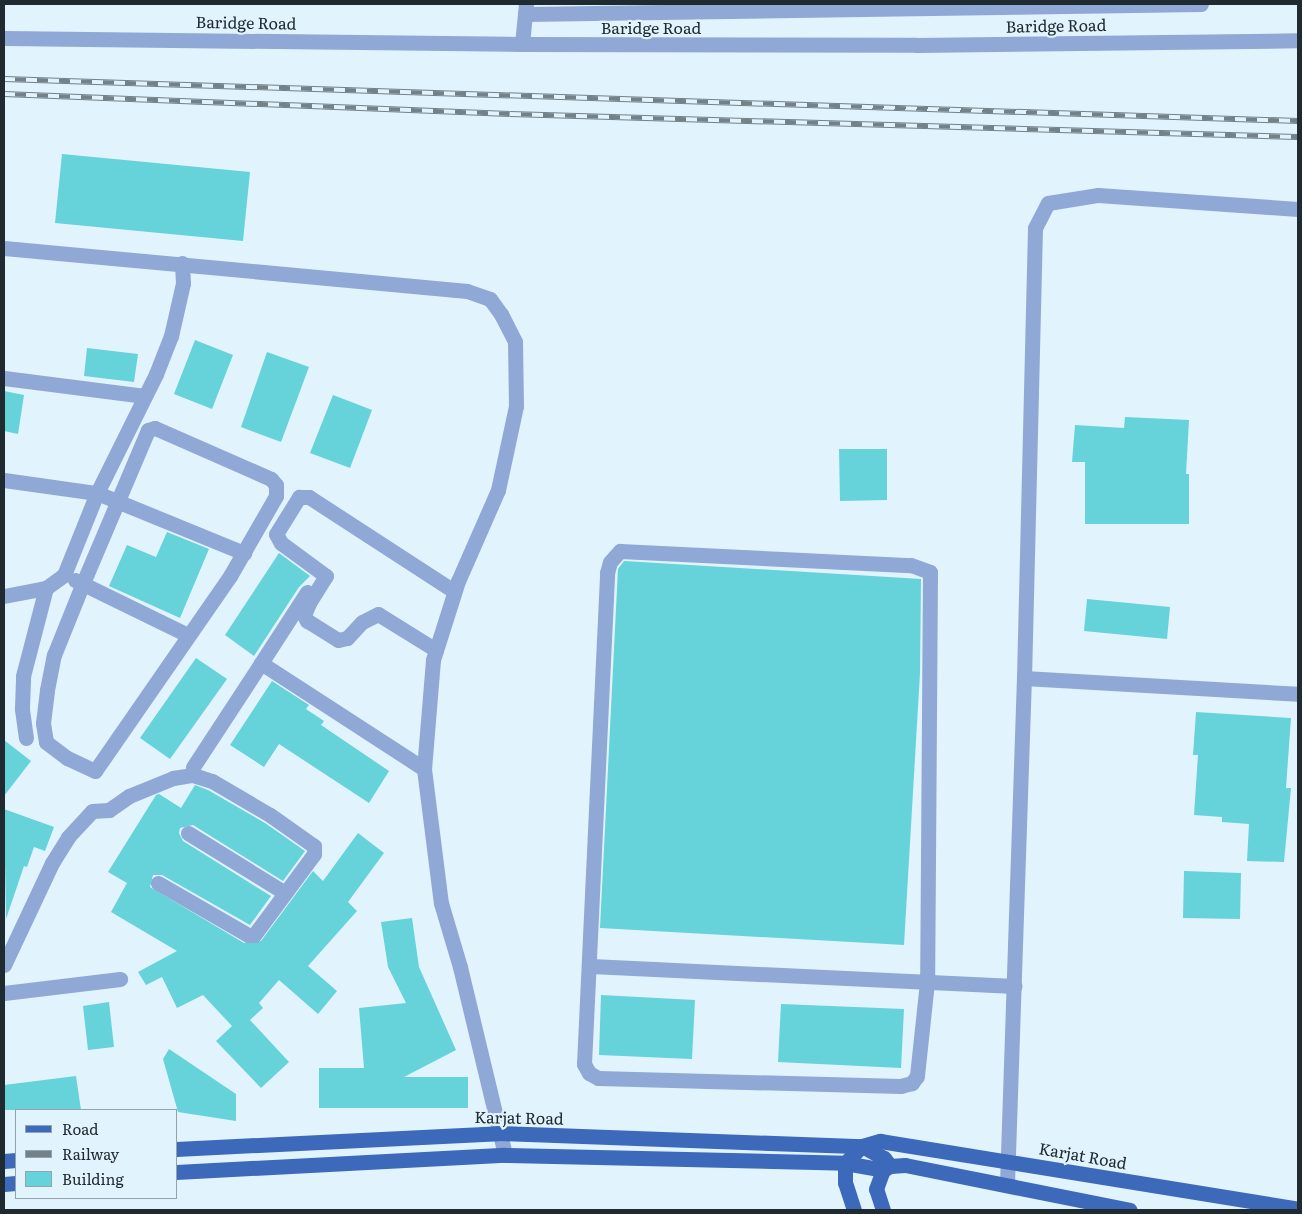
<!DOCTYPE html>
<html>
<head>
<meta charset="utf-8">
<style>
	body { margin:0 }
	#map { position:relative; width:1302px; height:1214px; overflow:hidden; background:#e1f3fd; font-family:Literata,serif }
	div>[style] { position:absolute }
	.building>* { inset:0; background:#66d2da }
	.minor>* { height:15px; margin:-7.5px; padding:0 7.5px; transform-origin:7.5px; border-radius:7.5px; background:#8fa8d6 }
	.major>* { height:15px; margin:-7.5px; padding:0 7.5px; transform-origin:7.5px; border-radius:7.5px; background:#3d69ba }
	.rail>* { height:5.5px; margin-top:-2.75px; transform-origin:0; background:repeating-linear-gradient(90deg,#e1f3fd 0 11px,#738188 0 22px); box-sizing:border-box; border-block:1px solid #738188 }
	span { translate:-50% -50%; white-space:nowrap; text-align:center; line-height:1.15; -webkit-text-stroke:4.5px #e1f3fd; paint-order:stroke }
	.street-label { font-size:16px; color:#202b31 }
	.frame { position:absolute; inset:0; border:5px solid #202b31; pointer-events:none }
	.legend { position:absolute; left:15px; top:1109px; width:162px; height:90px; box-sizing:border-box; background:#e1f3fd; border:1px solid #94a3ab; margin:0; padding:6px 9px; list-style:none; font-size:15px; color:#202b31 }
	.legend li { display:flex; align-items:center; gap:10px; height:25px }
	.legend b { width:25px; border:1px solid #94a3ab }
</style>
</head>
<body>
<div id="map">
	<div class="building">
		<div style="clip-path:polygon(62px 154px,250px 172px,243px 241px,55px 223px)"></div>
		<div style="clip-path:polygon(195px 340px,233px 355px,212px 409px,174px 394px)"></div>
		<div style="clip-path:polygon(87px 348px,138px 354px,134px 382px,84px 376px)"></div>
		<div style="clip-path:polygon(267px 352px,309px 367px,281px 442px,241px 427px)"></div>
		<div style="clip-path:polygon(4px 391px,24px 395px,18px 434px,4px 431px)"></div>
		<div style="clip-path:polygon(333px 395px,372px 410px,350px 468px,310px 453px)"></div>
		<div style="clip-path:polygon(1125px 417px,1189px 420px,1186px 474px,1189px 474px,1189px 524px,1085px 524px,1085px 462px,1072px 462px,1075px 425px,1124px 428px)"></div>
		<div style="clip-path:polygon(839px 449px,887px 449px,887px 500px,840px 501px)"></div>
		<div style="clip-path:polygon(167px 532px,209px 549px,180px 618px,109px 586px,127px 545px,156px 557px)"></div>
		<div style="clip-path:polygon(279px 553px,310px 576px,299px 587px,254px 656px,225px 635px)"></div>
		<div style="clip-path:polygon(624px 561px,921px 579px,920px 673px,904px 945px,600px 928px,618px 569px)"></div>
		<div style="clip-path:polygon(1087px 599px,1170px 607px,1167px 639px,1084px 631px)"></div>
		<div style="clip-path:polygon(196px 658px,227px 679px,170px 759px,140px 738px)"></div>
		<div style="clip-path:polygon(272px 681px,309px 705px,306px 709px,324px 721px,321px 725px,389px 771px,369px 803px,279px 744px,264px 767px,230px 745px)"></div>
		<div style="clip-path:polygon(1196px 712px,1291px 718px,1286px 788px,1291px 788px,1284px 862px,1247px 861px,1249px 824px,1222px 822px,1222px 817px,1194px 815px,1198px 755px,1193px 755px)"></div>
		<div style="clip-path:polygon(4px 740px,31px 761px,4px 796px)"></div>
		<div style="clip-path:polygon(195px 785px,208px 790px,265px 823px,305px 851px,283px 881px,193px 825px,180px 828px,179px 833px,183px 841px,271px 896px,250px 925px,162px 875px,153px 875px,150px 887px,244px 943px,261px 941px,313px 871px,323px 881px,358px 833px,384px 853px,348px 902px,357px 911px,308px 966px,337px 991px,318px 1014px,279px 980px,259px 1003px,263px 1008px,250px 1020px,289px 1062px,261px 1088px,216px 1041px,232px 1026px,203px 995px,177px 1008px,162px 977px,146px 985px,138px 972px,177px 951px,111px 912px,127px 883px,108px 872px,156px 795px,159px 794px,181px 808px)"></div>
		<div style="clip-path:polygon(4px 809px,54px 827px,45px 851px,34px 847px,27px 867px,24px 866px,6px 919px)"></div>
		<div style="clip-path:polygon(1184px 871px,1241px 873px,1240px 919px,1183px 918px)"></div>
		<div style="clip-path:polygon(412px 918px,419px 967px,456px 1050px,404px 1077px,468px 1077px,468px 1108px,319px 1108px,319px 1068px,364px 1068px,359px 1008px,406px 1003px,388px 967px,381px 922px)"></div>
		<div style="clip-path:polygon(601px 995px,695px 1000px,692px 1059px,599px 1055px)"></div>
		<div style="clip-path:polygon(109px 1002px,114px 1047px,88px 1050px,83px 1006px)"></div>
		<div style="clip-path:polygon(781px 1004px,904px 1009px,901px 1068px,778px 1062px)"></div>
		<div style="clip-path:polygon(169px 1049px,236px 1094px,236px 1121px,178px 1112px,163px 1059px)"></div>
		<div style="clip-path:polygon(76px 1076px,81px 1110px,4px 1110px,4px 1085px)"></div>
	</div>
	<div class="minor">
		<div style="left:525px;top:14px;width:676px;rotate:-0.85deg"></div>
		<div style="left:4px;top:38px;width:518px;rotate:0.66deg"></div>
		<div style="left:522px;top:44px;width:394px;rotate:0.1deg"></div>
		<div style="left:916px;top:45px;width:382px;rotate:-0.7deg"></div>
		<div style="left:522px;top:44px;width:40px;rotate:-84.3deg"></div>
		<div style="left:4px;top:248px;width:465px;rotate:5.3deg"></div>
		<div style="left:467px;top:291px;width:24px;rotate:19deg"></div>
		<div style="left:490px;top:299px;width:19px;rotate:54deg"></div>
		<div style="left:501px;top:314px;width:31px;rotate:63deg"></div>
		<div style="left:515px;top:342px;width:64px;rotate:89.1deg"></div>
		<div style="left:516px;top:406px;width:86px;rotate:102.1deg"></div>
		<div style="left:498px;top:490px;width:99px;rotate:113.7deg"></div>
		<div style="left:458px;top:581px;width:83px;rotate:107.6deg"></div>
		<div style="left:433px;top:660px;width:109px;rotate:94.7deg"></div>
		<div style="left:424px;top:769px;width:135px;rotate:82.8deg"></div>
		<div style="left:441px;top:903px;width:67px;rotate:73.5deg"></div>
		<div style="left:460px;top:967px;width:193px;rotate:76.5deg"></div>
		<div style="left:4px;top:378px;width:142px;rotate:7.3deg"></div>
		<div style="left:155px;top:428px;width:127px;rotate:23.7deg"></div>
		<div style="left:271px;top:479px;width:8px;rotate:50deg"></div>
		<div style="left:276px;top:485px;width:11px;rotate:90deg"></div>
		<div style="left:276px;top:496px;width:92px;rotate:119.9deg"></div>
		<div style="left:230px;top:576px;width:237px;rotate:124.7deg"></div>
		<div style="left:95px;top:771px;width:31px;rotate:-155deg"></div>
		<div style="left:67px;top:758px;width:26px;rotate:-143deg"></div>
		<div style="left:46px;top:742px;width:19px;rotate:-99deg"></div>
		<div style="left:43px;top:723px;width:33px;rotate:-83deg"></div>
		<div style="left:47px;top:690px;width:36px;rotate:-79deg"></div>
		<div style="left:54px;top:655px;width:78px;rotate:-68.1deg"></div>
		<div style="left:83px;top:583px;width:166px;rotate:-67deg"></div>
		<div style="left:148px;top:430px;width:7px;rotate:-16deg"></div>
		<div style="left:4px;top:480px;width:94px;rotate:8deg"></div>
		<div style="left:97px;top:493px;width:159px;rotate:22.2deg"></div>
		<div style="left:620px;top:551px;width:291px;rotate:2.8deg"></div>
		<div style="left:911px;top:565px;width:20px;rotate:20deg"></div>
		<div style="left:930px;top:572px;width:410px;rotate:90.4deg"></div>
		<div style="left:927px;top:982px;width:95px;rotate:96.1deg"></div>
		<div style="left:917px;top:1076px;width:9px;rotate:126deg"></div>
		<div style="left:912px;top:1083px;width:11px;rotate:165deg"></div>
		<div style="left:901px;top:1086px;width:303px;rotate:-178.5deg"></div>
		<div style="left:598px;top:1078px;width:10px;rotate:-151deg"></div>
		<div style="left:589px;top:1073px;width:10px;rotate:-119deg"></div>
		<div style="left:584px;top:1064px;width:492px;rotate:-87.3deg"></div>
		<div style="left:607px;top:573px;width:11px;rotate:-75deg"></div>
		<div style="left:610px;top:562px;width:15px;rotate:-48deg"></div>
		<div style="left:75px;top:580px;width:126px;rotate:26deg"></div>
		<div style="left:307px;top:592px;width:85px;rotate:122.9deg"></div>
		<div style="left:261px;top:663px;width:194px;rotate:33deg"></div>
		<div style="left:4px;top:596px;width:43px;rotate:-10.8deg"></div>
		<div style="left:46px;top:588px;width:22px;rotate:-36deg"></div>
		<div style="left:64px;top:575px;width:88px;rotate:-68.1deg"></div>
		<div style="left:97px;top:493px;width:133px;rotate:-63.6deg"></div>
		<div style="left:156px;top:374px;width:41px;rotate:-68.5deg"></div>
		<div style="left:171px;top:336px;width:54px;rotate:-77.2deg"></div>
		<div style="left:183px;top:283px;width:20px;rotate:-93deg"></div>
		<div style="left:436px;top:650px;width:68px;rotate:-148.2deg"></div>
		<div style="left:378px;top:614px;width:18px;rotate:153deg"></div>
		<div style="left:362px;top:622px;width:22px;rotate:133deg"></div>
		<div style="left:347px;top:638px;width:9px;rotate:167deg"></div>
		<div style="left:338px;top:640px;width:36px;rotate:-148deg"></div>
		<div style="left:307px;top:621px;width:7px;rotate:-117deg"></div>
		<div style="left:304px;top:615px;width:13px;rotate:-67deg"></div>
		<div style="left:309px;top:603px;width:32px;rotate:-58deg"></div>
		<div style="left:326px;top:576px;width:56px;rotate:-143.7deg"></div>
		<div style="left:281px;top:543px;width:10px;rotate:-119deg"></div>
		<div style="left:276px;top:534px;width:44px;rotate:-58.1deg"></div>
		<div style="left:299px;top:497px;width:10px"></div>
		<div style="left:309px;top:497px;width:173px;rotate:33deg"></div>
		<div style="left:1024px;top:678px;width:450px;rotate:-88.6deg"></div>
		<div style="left:1035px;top:228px;width:28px;rotate:-63deg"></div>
		<div style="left:1048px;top:203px;width:51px;rotate:-9.1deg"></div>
		<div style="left:1098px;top:195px;width:200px;rotate:4deg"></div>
		<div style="left:26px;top:738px;width:30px;rotate:-98deg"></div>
		<div style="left:22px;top:708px;width:32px;rotate:-88deg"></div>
		<div style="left:23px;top:676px;width:91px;rotate:-75.4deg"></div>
		<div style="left:193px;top:767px;width:124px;rotate:-56.8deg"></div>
		<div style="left:188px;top:833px;width:114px;rotate:31.7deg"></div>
		<div style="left:4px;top:965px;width:113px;rotate:-64.8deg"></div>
		<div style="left:52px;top:863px;width:31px;rotate:-58deg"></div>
		<div style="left:68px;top:837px;width:35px;rotate:-47deg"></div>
		<div style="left:92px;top:811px;width:17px;rotate:-3deg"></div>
		<div style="left:109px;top:810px;width:24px;rotate:-35deg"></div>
		<div style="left:129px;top:796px;width:48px;rotate:-22.2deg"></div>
		<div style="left:173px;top:778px;width:20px;rotate:-9deg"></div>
		<div style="left:193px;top:775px;width:20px;rotate:18deg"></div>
		<div style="left:212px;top:781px;width:67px;rotate:30.4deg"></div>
		<div style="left:270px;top:815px;width:54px;rotate:35.2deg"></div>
		<div style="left:314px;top:846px;width:8px;rotate:90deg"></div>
		<div style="left:314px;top:854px;width:101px;rotate:126.5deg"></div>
		<div style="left:254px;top:935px;width:6px;rotate:180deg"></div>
		<div style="left:248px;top:935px;width:104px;rotate:-150deg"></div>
		<div style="left:591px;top:966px;width:424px;rotate:2.7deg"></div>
		<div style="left:4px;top:993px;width:117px;rotate:-6.9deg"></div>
		<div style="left:1007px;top:1184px;width:506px;rotate:-88.08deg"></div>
		<div style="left:1024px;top:678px;width:274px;rotate:3.3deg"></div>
	</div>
	<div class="major">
		<div style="left:176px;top:1149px;width:323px;rotate:-2.8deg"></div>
		<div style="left:499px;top:1133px;width:363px;rotate:2.1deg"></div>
		<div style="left:862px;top:1146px;width:25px;rotate:29deg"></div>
		<div style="left:884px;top:1158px;width:10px;rotate:53deg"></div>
		<div style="left:4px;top:1161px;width:12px;rotate:-5deg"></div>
		<div style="left:176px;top:1172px;width:329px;rotate:-3deg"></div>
		<div style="left:505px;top:1155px;width:340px;rotate:1.3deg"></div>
		<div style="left:845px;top:1163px;width:39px;rotate:10deg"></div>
		<div style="left:883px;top:1170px;width:8px;rotate:-30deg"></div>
		<div style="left:890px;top:1166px;width:15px;rotate:-4deg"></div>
		<div style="left:905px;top:1165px;width:229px;rotate:11.3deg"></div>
		<div style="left:4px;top:1184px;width:12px;rotate:-5deg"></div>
		<div style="left:854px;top:1210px;width:28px;rotate:-108deg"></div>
		<div style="left:845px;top:1183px;width:20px;rotate:-90deg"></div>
		<div style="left:845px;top:1163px;width:24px;rotate:-45deg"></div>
		<div style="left:862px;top:1146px;width:19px;rotate:-16deg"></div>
		<div style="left:880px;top:1141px;width:423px;rotate:9.2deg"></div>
		<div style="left:883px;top:1210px;width:22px;rotate:-108deg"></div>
		<div style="left:876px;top:1189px;width:20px;rotate:-70deg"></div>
	</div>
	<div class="rail">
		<div style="left:4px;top:79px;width:1295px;rotate:1.86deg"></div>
		<div style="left:4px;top:94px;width:506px;rotate:2.26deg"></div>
		<div style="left:510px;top:114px;width:788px;rotate:1.67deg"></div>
	</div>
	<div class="street-label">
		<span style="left:246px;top:22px;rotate:1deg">Baridge Road</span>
		<span style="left:1056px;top:25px;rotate:-1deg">Baridge Road</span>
		<span style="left:651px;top:27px">Baridge Road</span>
		<span style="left:519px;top:1117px;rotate:1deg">Karjat Road</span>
		<span style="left:1083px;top:1155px;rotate:10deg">Karjat Road</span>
	</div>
	<div class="frame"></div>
	<ul class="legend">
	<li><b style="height:6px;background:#3d69ba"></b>Road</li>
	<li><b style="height:6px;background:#738188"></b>Railway</li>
	<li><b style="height:14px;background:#66d2da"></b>Building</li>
	</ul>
</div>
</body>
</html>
